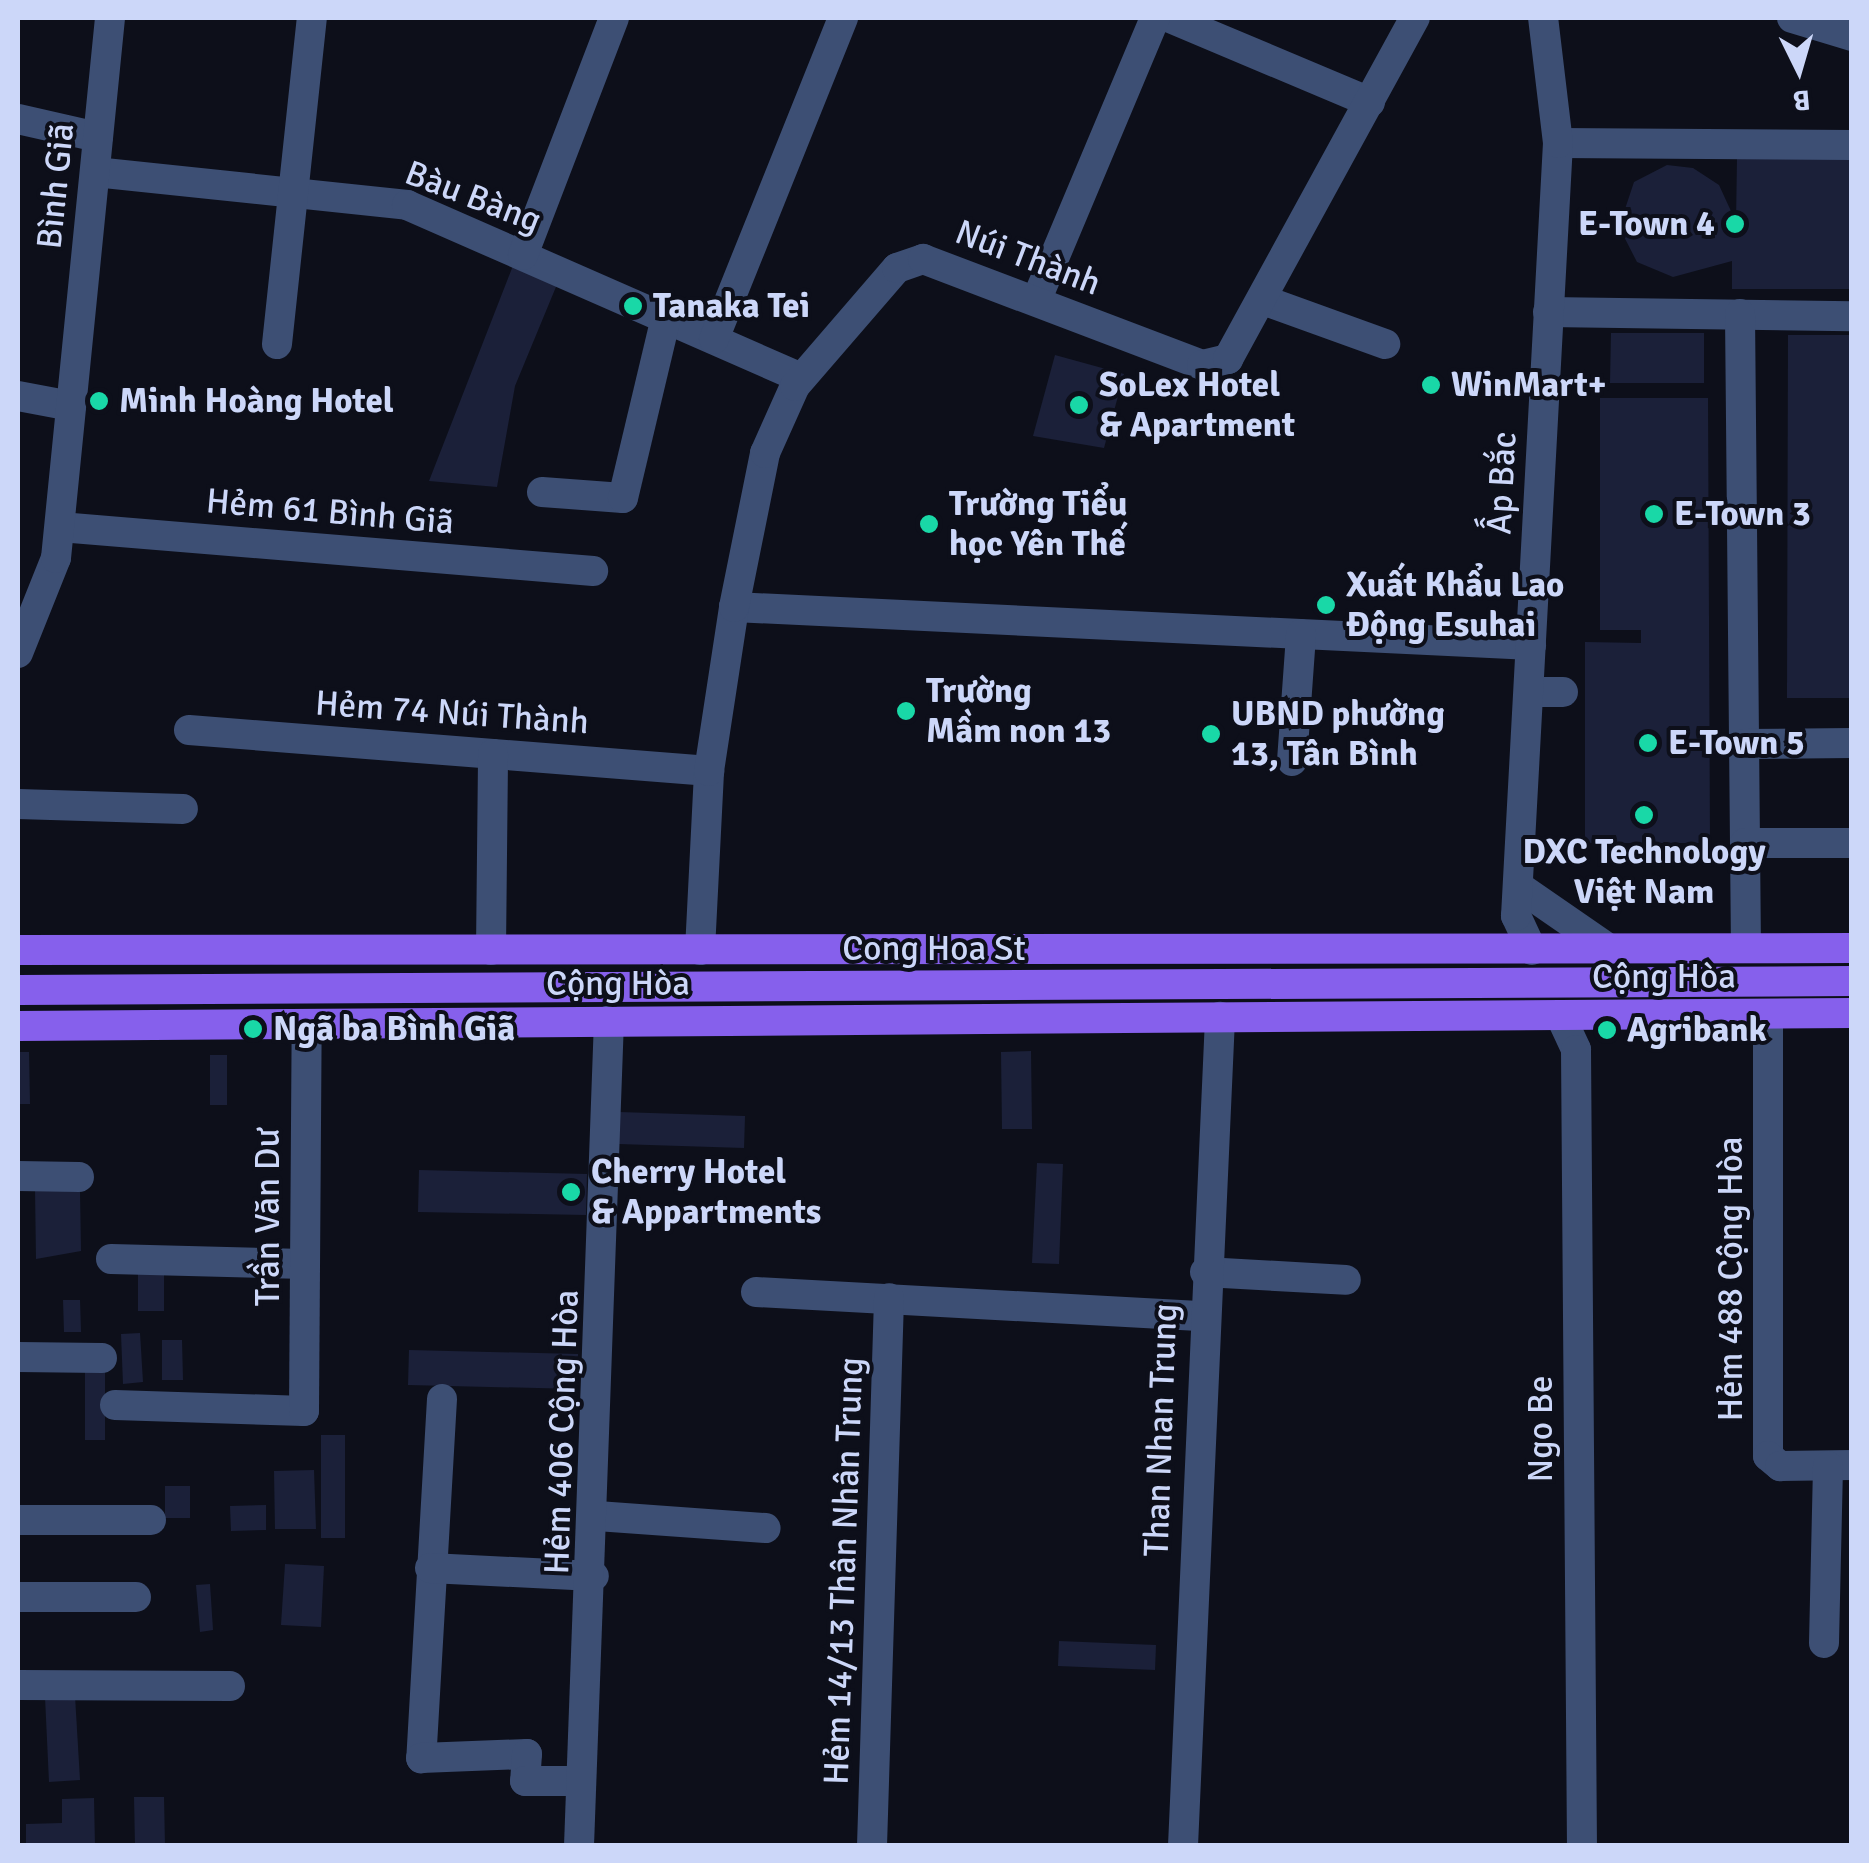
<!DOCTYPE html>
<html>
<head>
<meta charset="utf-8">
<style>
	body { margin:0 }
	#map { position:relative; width:1869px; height:1863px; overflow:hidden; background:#0d0f1a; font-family:Signika,sans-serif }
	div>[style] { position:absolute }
	.building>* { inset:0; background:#1b2039 }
	.minor>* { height:30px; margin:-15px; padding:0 15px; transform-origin:15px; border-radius:15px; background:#3d4f74 }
	.major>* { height:30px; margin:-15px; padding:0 15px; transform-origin:15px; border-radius:15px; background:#8660ec }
	.dots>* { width:28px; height:28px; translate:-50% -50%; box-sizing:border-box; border:5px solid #0d0f1a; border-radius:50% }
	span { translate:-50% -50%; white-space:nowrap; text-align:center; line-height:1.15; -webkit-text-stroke:8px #0d0f1a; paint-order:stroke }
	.street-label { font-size:35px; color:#ccd7f9 }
	.poi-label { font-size:35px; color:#ccd7f9; font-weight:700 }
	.right { translate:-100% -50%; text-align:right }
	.left { translate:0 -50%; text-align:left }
	.frame { position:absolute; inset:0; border:20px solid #ccd7f9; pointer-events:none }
	.north { position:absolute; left:1749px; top:20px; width:100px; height:100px; -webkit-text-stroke:8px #0d0f1a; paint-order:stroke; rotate:175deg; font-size:28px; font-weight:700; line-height:40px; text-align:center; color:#ccd7f9 }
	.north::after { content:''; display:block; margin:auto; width:35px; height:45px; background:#ccd7f9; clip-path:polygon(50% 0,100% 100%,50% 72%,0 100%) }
</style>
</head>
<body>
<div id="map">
	<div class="building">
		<div style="clip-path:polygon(1737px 158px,1852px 159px,1852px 289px,1732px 289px,1732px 261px,1673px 277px,1637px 262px,1619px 227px,1634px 182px,1667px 165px,1693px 168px,1719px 185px,1736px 222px)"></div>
		<div style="clip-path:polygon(514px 263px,558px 282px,515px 386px,497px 487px,429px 481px)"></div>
		<div style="clip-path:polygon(1611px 333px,1704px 333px,1704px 383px,1610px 383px)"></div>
		<div style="clip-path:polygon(1788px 335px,1852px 335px,1852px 698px,1787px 698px)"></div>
		<div style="clip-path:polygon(1055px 355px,1124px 374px,1104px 448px,1033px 436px)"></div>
		<div style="clip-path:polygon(1600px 398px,1708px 398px,1710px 843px,1585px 843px,1585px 642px,1641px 643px,1641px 630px,1600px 630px)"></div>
		<div style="clip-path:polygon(1031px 1051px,1032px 1129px,1002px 1129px,1001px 1052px)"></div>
		<div style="clip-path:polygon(18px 1052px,29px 1052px,30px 1104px,18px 1104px)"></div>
		<div style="clip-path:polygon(210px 1055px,227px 1055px,227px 1105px,210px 1105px)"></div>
		<div style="clip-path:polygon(619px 1112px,745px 1116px,744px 1148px,618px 1144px)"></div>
		<div style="clip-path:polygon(1037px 1163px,1063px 1164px,1059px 1264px,1032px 1263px)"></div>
		<div style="clip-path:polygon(419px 1170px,587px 1174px,586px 1215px,418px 1212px)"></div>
		<div style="clip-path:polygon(35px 1189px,80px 1192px,81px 1251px,36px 1259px)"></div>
		<div style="clip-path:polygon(138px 1267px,164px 1267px,164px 1311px,138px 1311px)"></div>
		<div style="clip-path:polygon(63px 1300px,80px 1300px,81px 1332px,64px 1332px)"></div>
		<div style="clip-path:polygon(140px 1333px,143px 1382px,123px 1384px,121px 1334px)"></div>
		<div style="clip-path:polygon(162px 1340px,182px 1340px,183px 1380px,162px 1380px)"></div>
		<div style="clip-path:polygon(409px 1350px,578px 1354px,577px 1389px,408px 1385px)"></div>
		<div style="clip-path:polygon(85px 1366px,105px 1366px,105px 1440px,85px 1440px)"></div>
		<div style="clip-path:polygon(321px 1435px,345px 1435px,345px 1538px,321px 1538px)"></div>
		<div style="clip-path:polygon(314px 1470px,316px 1529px,275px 1529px,274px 1471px)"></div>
		<div style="clip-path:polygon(165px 1486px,190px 1486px,190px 1518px,165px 1518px)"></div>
		<div style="clip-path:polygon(266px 1505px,266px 1530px,231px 1531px,230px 1506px)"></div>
		<div style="clip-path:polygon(285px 1564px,324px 1566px,321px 1627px,281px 1625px)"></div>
		<div style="clip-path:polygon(210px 1584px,213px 1630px,200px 1632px,196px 1585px)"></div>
		<div style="clip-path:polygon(1059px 1641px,1156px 1645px,1155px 1670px,1058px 1666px)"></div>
		<div style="clip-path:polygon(75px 1696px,80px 1780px,49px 1782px,45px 1697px)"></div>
		<div style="clip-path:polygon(134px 1797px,164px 1797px,165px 1846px,135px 1846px)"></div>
		<div style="clip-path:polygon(94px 1798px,95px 1846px,26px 1846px,26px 1824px,62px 1823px,62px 1799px)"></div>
	</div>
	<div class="minor">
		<div style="left:1170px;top:18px;width:217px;rotate:22.8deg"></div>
		<div style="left:1792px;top:18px;width:63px;rotate:16.7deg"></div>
		<div style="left:18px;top:119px;width:82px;rotate:12.7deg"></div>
		<div style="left:1558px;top:143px;width:294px;rotate:0.4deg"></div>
		<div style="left:95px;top:172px;width:314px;rotate:6deg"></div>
		<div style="left:407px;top:205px;width:430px;rotate:23.7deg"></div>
		<div style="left:523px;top:255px;width:254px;rotate:-69deg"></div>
		<div style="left:1263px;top:300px;width:130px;rotate:19.8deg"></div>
		<div style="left:1036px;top:301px;width:307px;rotate:-67.2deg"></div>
		<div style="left:1548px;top:312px;width:304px;rotate:0.8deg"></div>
		<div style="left:1740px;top:314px;width:634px;rotate:89.46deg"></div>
		<div style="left:714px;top:339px;width:346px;rotate:-68.1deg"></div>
		<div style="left:277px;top:344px;width:328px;rotate:-83.9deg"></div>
		<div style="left:18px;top:396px;width:54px;rotate:10.7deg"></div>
		<div style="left:542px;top:492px;width:81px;rotate:4.2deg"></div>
		<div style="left:623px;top:498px;width:185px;rotate:-76.6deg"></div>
		<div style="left:60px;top:527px;width:535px;rotate:4.72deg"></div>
		<div style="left:734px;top:607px;width:798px;rotate:2.73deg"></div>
		<div style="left:18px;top:653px;width:102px;rotate:-68.2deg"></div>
		<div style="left:56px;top:558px;width:543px;rotate:-84.29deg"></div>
		<div style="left:1529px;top:692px;width:34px"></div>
		<div style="left:189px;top:730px;width:522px;rotate:4.51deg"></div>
		<div style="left:1744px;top:744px;width:108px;rotate:-0.5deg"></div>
		<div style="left:1292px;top:761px;width:127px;rotate:-85.9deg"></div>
		<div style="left:18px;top:804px;width:165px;rotate:1.7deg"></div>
		<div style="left:1745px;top:843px;width:107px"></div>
		<div style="left:1518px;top:886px;width:111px;rotate:34.7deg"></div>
		<div style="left:491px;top:950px;width:196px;rotate:-89.4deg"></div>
		<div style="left:700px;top:950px;width:179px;rotate:-87.1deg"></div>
		<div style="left:709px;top:771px;width:166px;rotate:-81.3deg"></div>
		<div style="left:734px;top:607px;width:157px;rotate:-78.6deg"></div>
		<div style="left:765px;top:453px;width:73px;rotate:-65.9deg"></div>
		<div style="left:795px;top:386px;width:156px;rotate:-49.2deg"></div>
		<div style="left:897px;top:268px;width:28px;rotate:-19deg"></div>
		<div style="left:923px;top:259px;width:298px;rotate:20.8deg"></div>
		<div style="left:1202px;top:365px;width:27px;rotate:-13deg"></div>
		<div style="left:1228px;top:359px;width:389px;rotate:-61.3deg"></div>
		<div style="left:1532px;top:950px;width:38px;rotate:-115deg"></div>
		<div style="left:1516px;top:916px;width:774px;rotate:-86.89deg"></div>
		<div style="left:1558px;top:143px;width:126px;rotate:-96.8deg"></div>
		<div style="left:1768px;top:1014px;width:442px;rotate:90deg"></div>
		<div style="left:1768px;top:1456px;width:16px;rotate:40deg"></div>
		<div style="left:1780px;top:1466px;width:72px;rotate:-0.8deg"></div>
		<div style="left:1560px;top:1015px;width:38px;rotate:65deg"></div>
		<div style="left:1576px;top:1050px;width:796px;rotate:89.57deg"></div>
		<div style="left:18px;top:1176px;width:61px;rotate:0.9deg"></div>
		<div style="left:111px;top:1259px;width:194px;rotate:1.5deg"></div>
		<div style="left:1205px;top:1272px;width:141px;rotate:3.2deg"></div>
		<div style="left:756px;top:1292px;width:448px;rotate:3.1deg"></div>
		<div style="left:18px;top:1357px;width:84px;rotate:0.7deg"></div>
		<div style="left:442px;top:1399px;width:360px;rotate:93.3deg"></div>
		<div style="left:421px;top:1758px;width:106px;rotate:-2.2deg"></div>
		<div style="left:527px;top:1754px;width:27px;rotate:94deg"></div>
		<div style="left:525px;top:1781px;width:56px"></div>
		<div style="left:115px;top:1405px;width:189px;rotate:1.8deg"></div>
		<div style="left:304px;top:1411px;width:387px;rotate:-89.6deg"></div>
		<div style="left:597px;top:1516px;width:169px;rotate:4.1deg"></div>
		<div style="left:18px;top:1520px;width:133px"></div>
		<div style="left:430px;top:1568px;width:164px;rotate:2.8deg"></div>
		<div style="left:18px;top:1597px;width:118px"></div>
		<div style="left:1824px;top:1643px;width:177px;rotate:-88.7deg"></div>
		<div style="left:18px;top:1685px;width:212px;rotate:0.3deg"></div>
		<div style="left:579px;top:1846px;width:826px;rotate:-87.92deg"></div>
		<div style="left:872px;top:1846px;width:548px;rotate:-88.22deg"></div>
		<div style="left:1183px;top:1846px;width:830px;rotate:-87.44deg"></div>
	</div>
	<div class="major">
		<div style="left:18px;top:950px;width:1834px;rotate:-0.06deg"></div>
		<div style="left:18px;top:990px;width:1834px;rotate:-0.28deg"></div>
		<div style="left:18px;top:1026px;width:1834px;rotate:-0.41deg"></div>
	</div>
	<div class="dots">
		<div style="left:1735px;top:224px;background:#19d8a7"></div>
		<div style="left:633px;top:306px;background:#19d8a7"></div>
		<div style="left:1431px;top:385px;background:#19d8a7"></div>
		<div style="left:99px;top:401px;background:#19d8a7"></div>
		<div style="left:1079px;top:405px;background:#19d8a7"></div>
		<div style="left:1654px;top:514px;background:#19d8a7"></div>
		<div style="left:929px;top:524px;background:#19d8a7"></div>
		<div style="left:1326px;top:605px;background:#19d8a7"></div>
		<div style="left:906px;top:711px;background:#19d8a7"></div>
		<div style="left:1211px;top:734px;background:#19d8a7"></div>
		<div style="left:1648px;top:743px;background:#19d8a7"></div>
		<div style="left:1644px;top:815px;background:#19d8a7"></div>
		<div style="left:253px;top:1029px;background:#19d8a7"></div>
		<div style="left:1607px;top:1030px;background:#19d8a7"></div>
		<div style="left:571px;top:1192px;background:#19d8a7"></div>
	</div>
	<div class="street-label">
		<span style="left:56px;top:186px;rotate:-84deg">Bình Giã</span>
		<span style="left:473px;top:197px;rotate:21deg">Bàu Bàng</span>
		<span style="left:1028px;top:258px;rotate:21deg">Núi Thành</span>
		<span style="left:1502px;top:483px;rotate:-87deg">Ấp Bắc</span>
		<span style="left:330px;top:512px;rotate:5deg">Hẻm 61 Bình Giã</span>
		<span style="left:452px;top:713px;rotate:4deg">Hẻm 74 Núi Thành</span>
		<span style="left:934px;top:949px">Cong Hoa St</span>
		<span style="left:1664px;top:977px">Cộng Hòa</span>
		<span style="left:618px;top:984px">Cộng Hòa</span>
		<span style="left:268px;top:1217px;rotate:-90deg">Trần Văn Dư</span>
		<span style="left:1731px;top:1279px;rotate:-90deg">Hẻm 488 Cộng Hòa</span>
		<span style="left:1541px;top:1429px;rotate:-90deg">Ngo Be</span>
		<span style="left:1161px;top:1430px;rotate:-88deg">Than Nhan Trung</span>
		<span style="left:562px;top:1432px;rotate:-88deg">Hẻm 406 Cộng Hòa</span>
		<span style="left:844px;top:1571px;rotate:-88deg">Hẻm 14/13 Thân Nhân Trung</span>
	</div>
	<div class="poi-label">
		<span class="right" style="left:1715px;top:224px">E-Town 4</span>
		<span class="left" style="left:653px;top:306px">Tanaka Tei</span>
		<span class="left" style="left:1099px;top:405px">SoLex Hotel<br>&amp; Apartment</span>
		<span class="left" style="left:1451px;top:385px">WinMart+</span>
		<span class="left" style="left:119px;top:401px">Minh Hoàng Hotel</span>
		<span class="left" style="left:949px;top:524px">Trường Tiểu<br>học Yên Thế</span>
		<span class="left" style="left:1674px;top:514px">E-Town 3</span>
		<span class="left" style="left:1346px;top:605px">Xuất Khẩu Lao<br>Động Esuhai</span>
		<span class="left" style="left:926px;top:711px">Trường<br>Mầm non 13</span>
		<span class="left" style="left:1231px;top:734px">UBND phường<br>13, Tân Bình</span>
		<span class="left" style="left:1668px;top:743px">E-Town 5</span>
		<span style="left:1644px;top:872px">DXC Technology<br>Việt Nam</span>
		<span class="left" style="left:273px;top:1029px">Ngã ba Bình Giã</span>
		<span class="left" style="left:1627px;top:1030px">Agribank</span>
		<span class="left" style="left:591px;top:1192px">Cherry Hotel<br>&amp; Appartments</span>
	</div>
	<div class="frame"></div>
	<div class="north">B</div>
</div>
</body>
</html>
